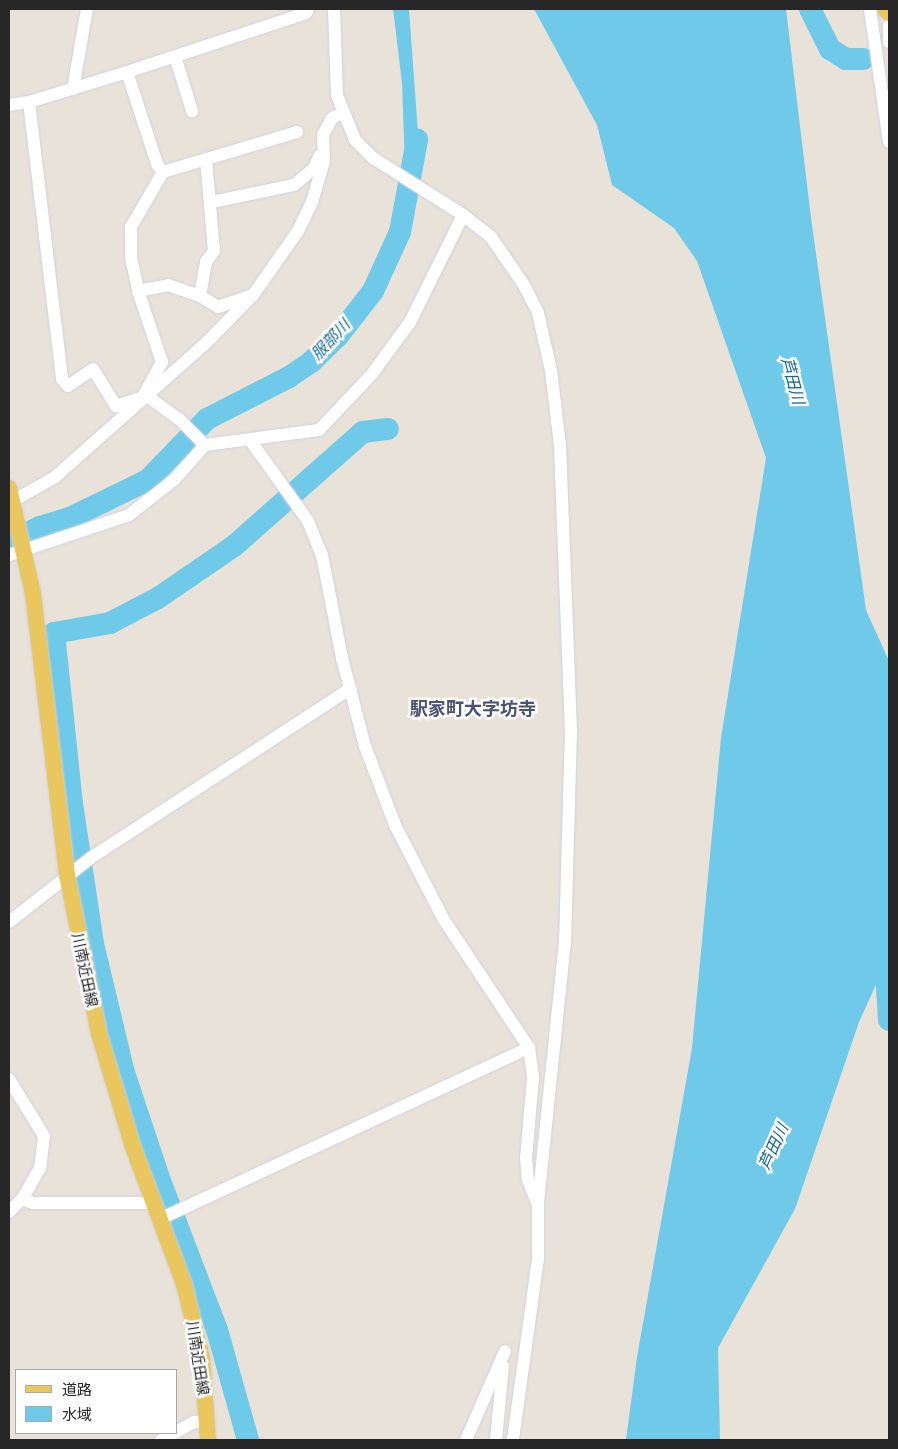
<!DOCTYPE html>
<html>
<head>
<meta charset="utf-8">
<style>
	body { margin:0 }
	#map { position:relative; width:898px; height:1449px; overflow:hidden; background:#e9e2d9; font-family:"Public Sans","Noto Sans JP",sans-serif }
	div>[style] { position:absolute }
	.water>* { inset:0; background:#6fc9e8 }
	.river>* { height:22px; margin:-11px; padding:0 11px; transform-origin:11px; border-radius:11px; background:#6fc9e8 }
	.roads { filter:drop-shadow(0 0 1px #ced2e0) drop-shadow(0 0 1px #ced2e0) }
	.minor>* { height:12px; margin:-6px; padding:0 6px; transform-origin:6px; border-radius:6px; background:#fff }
	.major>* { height:16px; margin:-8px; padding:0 8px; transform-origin:8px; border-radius:8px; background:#e9c75e }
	span { translate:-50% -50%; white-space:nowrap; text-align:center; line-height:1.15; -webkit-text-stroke:5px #fff; paint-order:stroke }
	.street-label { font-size:15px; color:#272727 }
	.water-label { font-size:16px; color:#13658e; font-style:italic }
	.quarter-label { font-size:18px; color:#4a5275; font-weight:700 }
	.frame { position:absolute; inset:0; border:10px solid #272727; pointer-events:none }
	.legend { position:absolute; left:15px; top:1369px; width:162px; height:65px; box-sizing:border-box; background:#fff; border:1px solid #a9a9a9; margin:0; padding:6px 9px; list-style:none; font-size:15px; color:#272727 }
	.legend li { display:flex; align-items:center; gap:10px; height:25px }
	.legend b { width:25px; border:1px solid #a9a9a9 }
</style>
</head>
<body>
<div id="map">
	<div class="water">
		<div style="clip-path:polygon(393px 9px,409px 9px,421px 175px,405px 165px,402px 83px)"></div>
		<div style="clip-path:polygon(534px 9px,786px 9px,811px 218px,866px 610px,889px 661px,889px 956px,859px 1022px,795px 1209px,718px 1348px,720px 1440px,626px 1440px,637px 1357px,692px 1048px,721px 738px,766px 458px,697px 261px,674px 228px,612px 185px,597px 125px)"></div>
	</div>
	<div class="river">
		<div style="left:810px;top:9px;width:45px;rotate:63.4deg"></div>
		<div style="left:830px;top:49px;width:19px;rotate:32deg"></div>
		<div style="left:846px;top:59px;width:17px"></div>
		<div style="left:9px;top:542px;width:34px;rotate:-26deg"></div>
		<div style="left:40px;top:527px;width:31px;rotate:-17deg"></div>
		<div style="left:70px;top:518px;width:87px;rotate:-26deg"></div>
		<div style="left:148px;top:480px;width:85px;rotate:-46deg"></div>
		<div style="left:207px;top:419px;width:92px;rotate:-27.1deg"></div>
		<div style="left:289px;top:377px;width:27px;rotate:-34deg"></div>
		<div style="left:311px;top:362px;width:37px;rotate:-44deg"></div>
		<div style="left:338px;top:336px;width:57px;rotate:-52.1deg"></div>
		<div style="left:373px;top:291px;width:65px;rotate:-65.4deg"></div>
		<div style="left:400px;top:232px;width:94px;rotate:-79.5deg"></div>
		<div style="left:877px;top:937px;width:36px;rotate:76deg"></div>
		<div style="left:886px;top:972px;width:48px;rotate:86.4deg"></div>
		<div style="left:248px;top:1440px;width:114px;rotate:-105.7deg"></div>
		<div style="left:217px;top:1330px;width:160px;rotate:-110.9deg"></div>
		<div style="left:160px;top:1181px;width:114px;rotate:-108.4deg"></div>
		<div style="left:124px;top:1073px;width:133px;rotate:-103.5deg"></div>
		<div style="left:93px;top:944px;width:142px;rotate:-98.5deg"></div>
		<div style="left:72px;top:804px;width:172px;rotate:-96deg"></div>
		<div style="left:54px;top:633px;width:57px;rotate:-10.1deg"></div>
		<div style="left:110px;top:623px;width:54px;rotate:-27.5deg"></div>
		<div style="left:158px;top:598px;width:92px;rotate:-34.4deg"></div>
		<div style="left:234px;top:546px;width:172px;rotate:-41.5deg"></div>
		<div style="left:363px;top:432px;width:25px;rotate:-7deg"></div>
	</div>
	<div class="roads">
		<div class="minor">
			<div style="left:334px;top:9px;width:86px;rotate:88deg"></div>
			<div style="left:337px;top:95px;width:48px;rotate:68.2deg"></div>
			<div style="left:355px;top:140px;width:25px;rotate:45deg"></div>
			<div style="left:373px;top:158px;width:107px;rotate:32.3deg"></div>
			<div style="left:463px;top:215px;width:36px;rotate:38deg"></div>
			<div style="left:491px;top:237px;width:58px;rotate:55.5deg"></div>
			<div style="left:524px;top:285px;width:31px;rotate:63deg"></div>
			<div style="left:538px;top:313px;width:58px;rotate:77.2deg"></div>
			<div style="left:551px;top:370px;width:77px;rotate:83.2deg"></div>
			<div style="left:560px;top:446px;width:283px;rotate:87.8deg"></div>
			<div style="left:571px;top:729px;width:212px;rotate:91.6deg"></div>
			<div style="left:565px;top:941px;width:263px;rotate:95.9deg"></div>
			<div style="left:538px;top:1203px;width:56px;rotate:90deg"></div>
			<div style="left:538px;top:1259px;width:183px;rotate:97.9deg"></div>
			<div style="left:870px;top:9px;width:134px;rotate:81.9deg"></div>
			<div style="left:889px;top:25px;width:17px;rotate:90deg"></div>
			<div style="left:175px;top:56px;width:58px;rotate:72.8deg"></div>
			<div style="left:127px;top:72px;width:97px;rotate:71.9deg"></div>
			<div style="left:157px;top:164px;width:10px;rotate:53deg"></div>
			<div style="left:163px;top:172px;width:64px;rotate:120.2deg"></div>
			<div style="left:131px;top:227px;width:30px;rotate:90deg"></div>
			<div style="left:131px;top:257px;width:35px;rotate:78deg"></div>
			<div style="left:138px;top:291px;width:75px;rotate:71.3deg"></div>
			<div style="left:162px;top:362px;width:37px;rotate:119deg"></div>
			<div style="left:73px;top:89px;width:81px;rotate:-80.1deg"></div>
			<div style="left:29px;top:102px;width:279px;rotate:83.2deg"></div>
			<div style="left:62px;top:379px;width:9px;rotate:49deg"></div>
			<div style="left:68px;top:386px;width:30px;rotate:-34deg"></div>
			<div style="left:93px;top:369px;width:44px;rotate:58.1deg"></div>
			<div style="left:116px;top:406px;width:33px;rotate:-18deg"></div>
			<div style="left:147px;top:396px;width:39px;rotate:36deg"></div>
			<div style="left:179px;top:419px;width:37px;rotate:45deg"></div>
			<div style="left:9px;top:105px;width:20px;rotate:-9deg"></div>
			<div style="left:29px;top:102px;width:102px;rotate:-17deg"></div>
			<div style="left:127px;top:72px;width:188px;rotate:-18.2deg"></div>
			<div style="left:306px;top:13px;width:4px;rotate:-63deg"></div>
			<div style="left:163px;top:172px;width:140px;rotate:-16.6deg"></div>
			<div style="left:212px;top:202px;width:84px;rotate:-11.7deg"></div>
			<div style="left:294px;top:185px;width:26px;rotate:-40deg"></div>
			<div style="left:314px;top:168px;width:14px;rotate:-65deg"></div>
			<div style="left:138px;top:291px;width:31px;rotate:-11deg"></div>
			<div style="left:168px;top:285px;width:34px;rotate:19deg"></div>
			<div style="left:200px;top:296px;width:21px;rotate:31deg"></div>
			<div style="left:218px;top:307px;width:34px;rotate:-19deg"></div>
			<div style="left:200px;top:296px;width:35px;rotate:-80deg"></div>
			<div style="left:206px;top:262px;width:14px;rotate:-54deg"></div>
			<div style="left:214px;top:251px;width:92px;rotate:-95deg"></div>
			<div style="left:250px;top:440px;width:100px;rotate:54.4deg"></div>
			<div style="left:308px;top:521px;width:37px;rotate:68deg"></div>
			<div style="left:322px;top:555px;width:105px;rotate:79deg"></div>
			<div style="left:342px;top:658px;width:91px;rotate:75.4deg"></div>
			<div style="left:365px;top:746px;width:85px;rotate:69.2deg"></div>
			<div style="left:395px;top:825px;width:107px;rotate:62.7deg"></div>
			<div style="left:444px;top:920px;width:154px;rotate:56.4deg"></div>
			<div style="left:529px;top:1048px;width:30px;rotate:82deg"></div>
			<div style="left:533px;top:1078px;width:80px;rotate:95deg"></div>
			<div style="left:526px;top:1158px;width:22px;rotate:85deg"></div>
			<div style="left:528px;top:1180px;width:24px;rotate:68deg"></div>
			<div style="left:11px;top:498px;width:9px;rotate:-6deg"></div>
			<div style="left:20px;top:497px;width:40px;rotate:-29.7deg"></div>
			<div style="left:55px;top:477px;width:202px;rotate:-41.6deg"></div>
			<div style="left:206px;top:343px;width:67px;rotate:-45.6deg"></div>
			<div style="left:253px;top:295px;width:78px;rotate:-54.9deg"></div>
			<div style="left:298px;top:231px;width:32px;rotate:-64deg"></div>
			<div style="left:312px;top:202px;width:43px;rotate:-73.7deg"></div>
			<div style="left:324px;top:161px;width:26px;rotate:-92deg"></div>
			<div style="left:323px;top:135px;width:19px;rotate:-62deg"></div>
			<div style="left:332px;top:118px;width:11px;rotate:-27deg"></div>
			<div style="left:9px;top:555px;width:126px;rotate:-18.4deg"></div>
			<div style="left:129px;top:515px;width:58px;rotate:-38deg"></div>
			<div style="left:175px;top:479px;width:45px;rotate:-48.6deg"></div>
			<div style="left:205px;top:445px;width:115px;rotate:-7.5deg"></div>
			<div style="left:319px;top:430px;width:77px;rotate:-46.6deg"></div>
			<div style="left:372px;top:374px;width:64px;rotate:-53.8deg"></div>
			<div style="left:410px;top:322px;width:119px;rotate:-63.6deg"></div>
			<div style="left:9px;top:922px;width:105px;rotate:-38.1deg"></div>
			<div style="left:92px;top:857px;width:309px;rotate:-33.1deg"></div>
			<div style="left:9px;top:1079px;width:67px;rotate:58.4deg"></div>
			<div style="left:44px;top:1136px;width:32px;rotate:97deg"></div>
			<div style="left:40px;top:1168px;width:36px;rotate:120deg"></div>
			<div style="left:22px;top:1199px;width:18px;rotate:135deg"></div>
			<div style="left:22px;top:1199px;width:12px;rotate:20deg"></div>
			<div style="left:33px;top:1203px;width:120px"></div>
			<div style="left:160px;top:1219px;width:407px;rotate:-24.9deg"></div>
			<div style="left:176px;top:1432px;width:21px;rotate:-29deg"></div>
			<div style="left:194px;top:1422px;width:13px;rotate:-4deg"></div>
			<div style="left:161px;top:1440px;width:16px;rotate:-27deg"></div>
			<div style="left:466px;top:1440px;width:97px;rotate:-66.3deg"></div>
			<div style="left:496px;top:1440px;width:74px;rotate:-84.6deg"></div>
		</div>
		<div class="major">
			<div style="left:885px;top:9px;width:6px;rotate:45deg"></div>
			<div style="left:9px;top:488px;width:109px;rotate:77.2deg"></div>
			<div style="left:33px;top:594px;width:283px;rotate:83.1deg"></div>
			<div style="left:67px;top:875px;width:162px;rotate:78.6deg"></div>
			<div style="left:99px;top:1034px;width:118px;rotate:73.3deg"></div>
			<div style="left:133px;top:1147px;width:146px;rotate:69.6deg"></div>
			<div style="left:184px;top:1284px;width:76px;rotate:76.3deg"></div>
			<div style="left:202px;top:1358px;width:82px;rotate:85.8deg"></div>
		</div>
	</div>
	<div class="street-label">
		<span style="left:85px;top:970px;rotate:78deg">川南近田線</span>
		<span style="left:198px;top:1358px;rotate:81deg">川南近田線</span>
	</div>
	<div class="water-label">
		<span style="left:331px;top:340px;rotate:-47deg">服部川</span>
		<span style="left:792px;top:381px;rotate:75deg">芦田川</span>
		<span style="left:774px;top:1147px;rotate:-65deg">芦田川</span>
	</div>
	<div class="quarter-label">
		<span style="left:473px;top:709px">駅家町大字坊寺</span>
	</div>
	<div class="frame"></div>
	<ul class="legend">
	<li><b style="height:6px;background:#e9c75e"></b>道路</li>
	<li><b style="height:14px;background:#6fc9e8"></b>水域</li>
	</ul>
</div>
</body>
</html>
